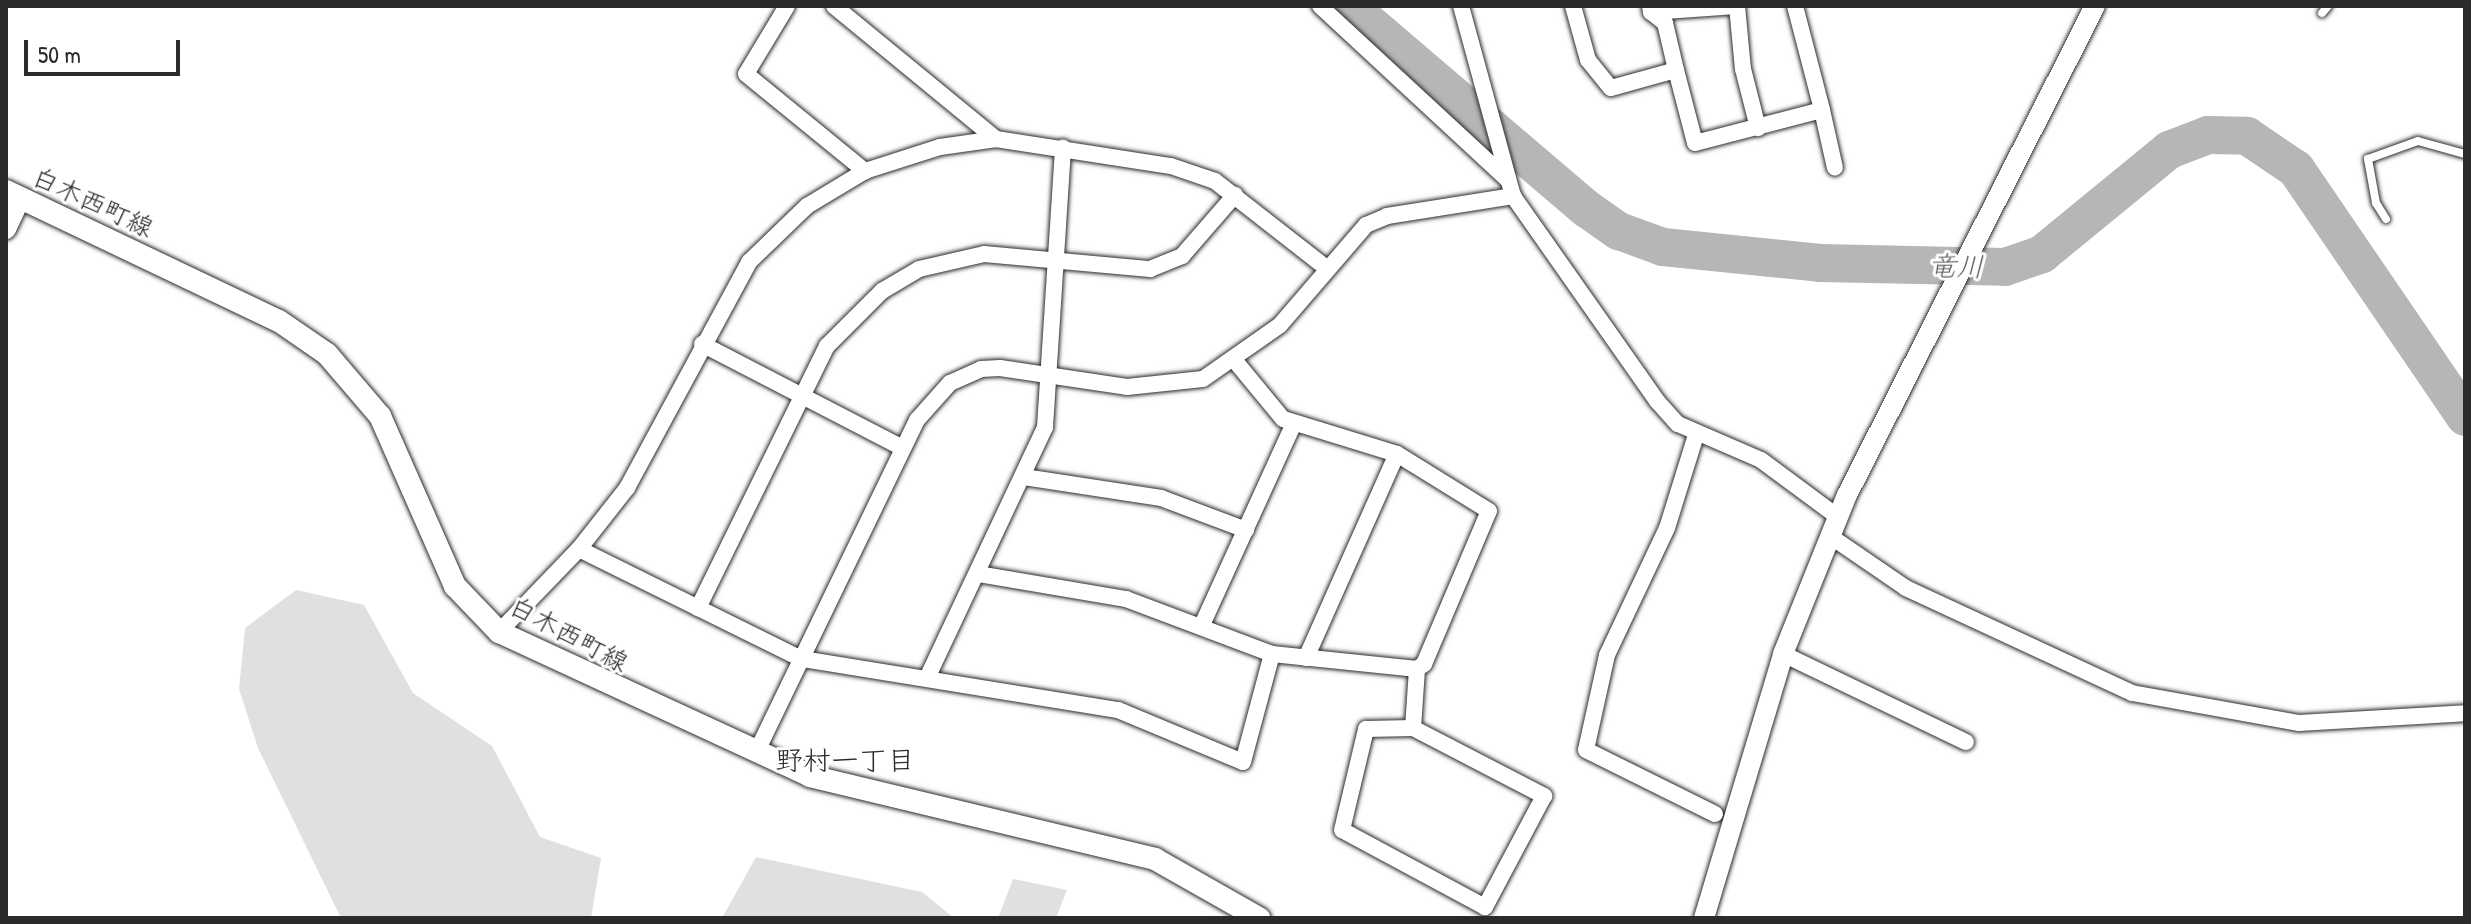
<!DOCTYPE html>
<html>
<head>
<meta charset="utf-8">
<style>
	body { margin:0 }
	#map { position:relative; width:2471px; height:924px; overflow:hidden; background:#fff; font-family:"Patrick Hand","Klee One",sans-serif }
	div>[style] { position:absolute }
	.green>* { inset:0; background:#e0e0e0 }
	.river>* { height:38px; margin:-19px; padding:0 19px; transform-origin:19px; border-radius:19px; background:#b6b6b6 }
	.roads { filter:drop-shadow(0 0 2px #2b2b2b) drop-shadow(0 0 2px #2b2b2b) }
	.service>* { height:8px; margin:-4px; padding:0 4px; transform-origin:4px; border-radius:4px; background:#fff }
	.minor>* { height:16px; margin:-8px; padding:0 8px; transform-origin:8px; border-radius:8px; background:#fff }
	.tertiary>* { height:20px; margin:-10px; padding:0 10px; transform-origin:10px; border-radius:10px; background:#fff }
	.secondary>* { height:22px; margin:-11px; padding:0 11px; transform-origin:11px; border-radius:11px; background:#fff }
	span { translate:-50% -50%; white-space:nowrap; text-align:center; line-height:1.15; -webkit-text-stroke:6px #fff; paint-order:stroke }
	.street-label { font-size:26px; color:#2b2b2b }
	.water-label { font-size:28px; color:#5c5c5c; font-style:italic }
	.neighbourhood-label { font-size:28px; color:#2b2b2b }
	.frame { position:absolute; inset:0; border:8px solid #2b2b2b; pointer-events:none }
	.scale { position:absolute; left:24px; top:40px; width:156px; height:36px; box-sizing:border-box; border:4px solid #2b2b2b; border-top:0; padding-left:10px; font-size:24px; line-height:28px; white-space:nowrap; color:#2b2b2b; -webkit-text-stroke:6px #fff; paint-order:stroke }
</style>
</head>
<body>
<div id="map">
	<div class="green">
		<div style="clip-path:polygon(296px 590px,364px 605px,413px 693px,492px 746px,540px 837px,601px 858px,591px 918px,341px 918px,258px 748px,239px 689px,245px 628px)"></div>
		<div style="clip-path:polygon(756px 857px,922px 892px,954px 918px,722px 918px)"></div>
		<div style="clip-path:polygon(1013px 879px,1067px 890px,1056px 918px,998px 918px)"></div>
	</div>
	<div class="river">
		<div style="left:1349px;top:6px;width:313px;rotate:40.5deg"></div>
		<div style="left:1587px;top:209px;width:39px;rotate:35deg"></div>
		<div style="left:1619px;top:231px;width:47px;rotate:20deg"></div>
		<div style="left:1663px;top:247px;width:158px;rotate:5.8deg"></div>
		<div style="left:1820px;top:263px;width:185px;rotate:1.2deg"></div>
		<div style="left:2005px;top:267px;width:39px;rotate:-19deg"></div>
		<div style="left:2042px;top:254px;width:164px;rotate:-39.3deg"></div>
		<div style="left:2169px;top:150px;width:42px;rotate:-21deg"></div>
		<div style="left:2208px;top:135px;width:39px;rotate:1deg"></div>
		<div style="left:2247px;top:136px;width:59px;rotate:34deg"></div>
		<div style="left:2296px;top:169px;width:300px;rotate:55.7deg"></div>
	</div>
	<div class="roads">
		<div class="service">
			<div style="left:2322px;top:13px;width:9px;rotate:-49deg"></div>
			<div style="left:2386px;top:219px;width:19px;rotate:-122deg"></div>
			<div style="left:2376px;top:203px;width:45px;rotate:-100.3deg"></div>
			<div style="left:2368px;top:159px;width:53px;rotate:-19.8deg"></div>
			<div style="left:2418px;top:141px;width:49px;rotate:15.5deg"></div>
		</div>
		<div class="minor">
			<div style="left:787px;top:6px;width:79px;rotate:121.1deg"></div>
			<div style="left:746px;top:74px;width:154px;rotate:39.2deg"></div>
			<div style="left:834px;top:6px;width:210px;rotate:39.4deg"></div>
			<div style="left:1320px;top:6px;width:256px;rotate:42.8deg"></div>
			<div style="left:1461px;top:6px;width:197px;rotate:74.7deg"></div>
			<div style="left:1513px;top:196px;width:251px;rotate:54.9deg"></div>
			<div style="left:1657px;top:401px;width:31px;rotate:48deg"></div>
			<div style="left:1678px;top:424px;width:90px;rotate:23.4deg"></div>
			<div style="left:1761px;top:460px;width:96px;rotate:36.5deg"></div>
			<div style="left:1573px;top:6px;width:56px;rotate:74.5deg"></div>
			<div style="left:1588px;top:60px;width:36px;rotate:51deg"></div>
			<div style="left:1611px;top:88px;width:67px;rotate:-15.5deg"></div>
			<div style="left:1676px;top:70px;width:75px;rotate:75.4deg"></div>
			<div style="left:1695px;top:143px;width:131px;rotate:-14.6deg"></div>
			<div style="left:1822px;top:110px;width:59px;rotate:77.4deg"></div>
			<div style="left:1650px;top:6px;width:6px;rotate:81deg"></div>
			<div style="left:1651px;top:12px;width:85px;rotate:-4deg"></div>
			<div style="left:1737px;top:6px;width:63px;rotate:84.6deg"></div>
			<div style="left:1743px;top:69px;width:61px;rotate:75.7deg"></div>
			<div style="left:1795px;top:6px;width:107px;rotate:75.4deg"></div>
			<div style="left:1651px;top:12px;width:18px;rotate:38deg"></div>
			<div style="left:1665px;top:23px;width:48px;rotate:76.8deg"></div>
			<div style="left:702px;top:344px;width:226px;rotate:27.4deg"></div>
			<div style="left:1696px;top:435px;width:97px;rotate:107.3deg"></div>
			<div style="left:1667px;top:528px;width:140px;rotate:115.3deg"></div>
			<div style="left:1607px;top:655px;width:97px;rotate:102.5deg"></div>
			<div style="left:1586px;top:750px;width:144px;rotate:26.4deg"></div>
			<div style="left:1024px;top:477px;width:139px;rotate:8.7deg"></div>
			<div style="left:1161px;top:498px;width:91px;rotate:20.6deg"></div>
			<div style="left:1830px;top:536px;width:92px;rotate:34.4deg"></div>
			<div style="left:1906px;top:588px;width:249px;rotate:24.9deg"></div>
			<div style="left:2132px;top:693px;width:170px;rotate:10.2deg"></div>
			<div style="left:2299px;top:723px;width:166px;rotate:-3.4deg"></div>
			<div style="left:579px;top:549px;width:249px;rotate:26.3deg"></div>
			<div style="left:802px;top:659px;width:320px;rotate:9.2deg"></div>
			<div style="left:1118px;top:710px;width:135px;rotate:22.6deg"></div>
			<div style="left:1243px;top:762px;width:112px;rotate:-75deg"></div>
			<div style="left:978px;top:574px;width:150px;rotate:9.6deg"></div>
			<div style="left:1126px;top:599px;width:156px;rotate:20.6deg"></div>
			<div style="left:1272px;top:654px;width:146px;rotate:5.9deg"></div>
			<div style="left:1417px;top:669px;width:9px;rotate:-36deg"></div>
			<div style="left:1424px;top:664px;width:166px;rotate:-67deg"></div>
			<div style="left:1489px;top:511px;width:108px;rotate:-148.2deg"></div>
			<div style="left:1397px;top:454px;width:119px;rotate:-162.9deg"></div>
			<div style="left:1283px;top:419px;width:75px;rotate:-129.6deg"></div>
			<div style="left:698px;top:608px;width:292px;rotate:-63.8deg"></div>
			<div style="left:827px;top:346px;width:78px;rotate:-45deg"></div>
			<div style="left:882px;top:291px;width:43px;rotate:-30.7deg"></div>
			<div style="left:919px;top:269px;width:67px;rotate:-13deg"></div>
			<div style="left:984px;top:254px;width:167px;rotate:5.2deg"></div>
			<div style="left:1150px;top:269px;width:35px;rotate:-22deg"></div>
			<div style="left:1182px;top:256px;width:81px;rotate:-49deg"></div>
			<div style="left:1202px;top:625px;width:220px;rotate:-65.5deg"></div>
			<div style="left:499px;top:632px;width:115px;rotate:-46.1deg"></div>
			<div style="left:579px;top:549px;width:78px;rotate:-51.8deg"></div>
			<div style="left:627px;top:488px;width:257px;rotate:-61.6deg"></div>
			<div style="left:749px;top:262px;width:81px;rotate:-44deg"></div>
			<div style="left:807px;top:206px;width:68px;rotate:-31.1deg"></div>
			<div style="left:865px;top:171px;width:79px;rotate:-17.7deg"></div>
			<div style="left:940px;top:147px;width:57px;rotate:-8.1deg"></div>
			<div style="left:996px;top:139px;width:177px;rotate:8.8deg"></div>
			<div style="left:1171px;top:166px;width:46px;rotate:18.8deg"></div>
			<div style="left:1215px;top:181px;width:140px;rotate:38deg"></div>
			<div style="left:1783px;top:654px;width:203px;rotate:25.7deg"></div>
			<div style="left:1306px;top:658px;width:223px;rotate:-66deg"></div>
			<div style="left:928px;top:676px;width:275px;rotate:-64.8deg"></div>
			<div style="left:1045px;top:427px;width:280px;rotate:-86.3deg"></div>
			<div style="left:1413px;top:728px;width:148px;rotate:27.4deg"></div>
			<div style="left:1544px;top:796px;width:126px;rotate:118deg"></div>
			<div style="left:1485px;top:907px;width:162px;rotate:-151.7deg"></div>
			<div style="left:1342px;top:830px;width:104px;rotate:-76.6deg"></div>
			<div style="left:1366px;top:729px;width:47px;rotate:-1.2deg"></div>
			<div style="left:1413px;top:728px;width:59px;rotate:-86.1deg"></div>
			<div style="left:756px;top:753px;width:370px;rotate:-64.2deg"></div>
			<div style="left:917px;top:420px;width:50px;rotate:-48.3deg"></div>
			<div style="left:950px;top:383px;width:34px;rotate:-24deg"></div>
			<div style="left:981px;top:369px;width:19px;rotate:-3deg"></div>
			<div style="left:1000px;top:368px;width:128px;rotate:8.5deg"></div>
			<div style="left:1127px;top:387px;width:76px;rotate:-6deg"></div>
			<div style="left:1203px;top:379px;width:94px;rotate:-35deg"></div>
			<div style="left:1280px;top:325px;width:132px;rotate:-49.3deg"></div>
			<div style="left:1366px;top:225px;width:23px;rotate:-23deg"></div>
			<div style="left:1387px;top:216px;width:128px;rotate:-9deg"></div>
		</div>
		<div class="tertiary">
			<div style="left:6px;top:229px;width:31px;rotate:-65deg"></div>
			<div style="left:1704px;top:918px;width:276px;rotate:-73.3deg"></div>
			<div style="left:1783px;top:654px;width:171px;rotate:-68.1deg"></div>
			<div style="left:1847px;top:495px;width:548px;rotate:-63.11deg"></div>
		</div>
		<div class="secondary">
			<div style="left:6px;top:191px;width:302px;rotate:25.5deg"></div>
			<div style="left:279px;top:321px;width:58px;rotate:34.5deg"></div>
			<div style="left:327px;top:354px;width:82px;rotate:49.5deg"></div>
			<div style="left:380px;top:416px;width:186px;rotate:66.2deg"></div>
			<div style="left:455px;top:586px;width:64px;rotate:46.3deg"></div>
			<div style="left:499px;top:632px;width:343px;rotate:24.8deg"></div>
			<div style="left:810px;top:776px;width:355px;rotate:13.5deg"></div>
			<div style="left:1155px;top:859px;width:120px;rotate:29.6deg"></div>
		</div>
	</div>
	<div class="street-label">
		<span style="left:93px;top:202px;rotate:25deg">白木西町線</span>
		<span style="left:569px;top:634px;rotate:28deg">白木西町線</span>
	</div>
	<div class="water-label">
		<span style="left:1956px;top:266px;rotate:1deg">竜川</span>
	</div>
	<div class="neighbourhood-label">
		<span style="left:845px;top:760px">野村一丁目</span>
	</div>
	<div class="frame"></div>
	<div class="scale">50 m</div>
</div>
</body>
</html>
